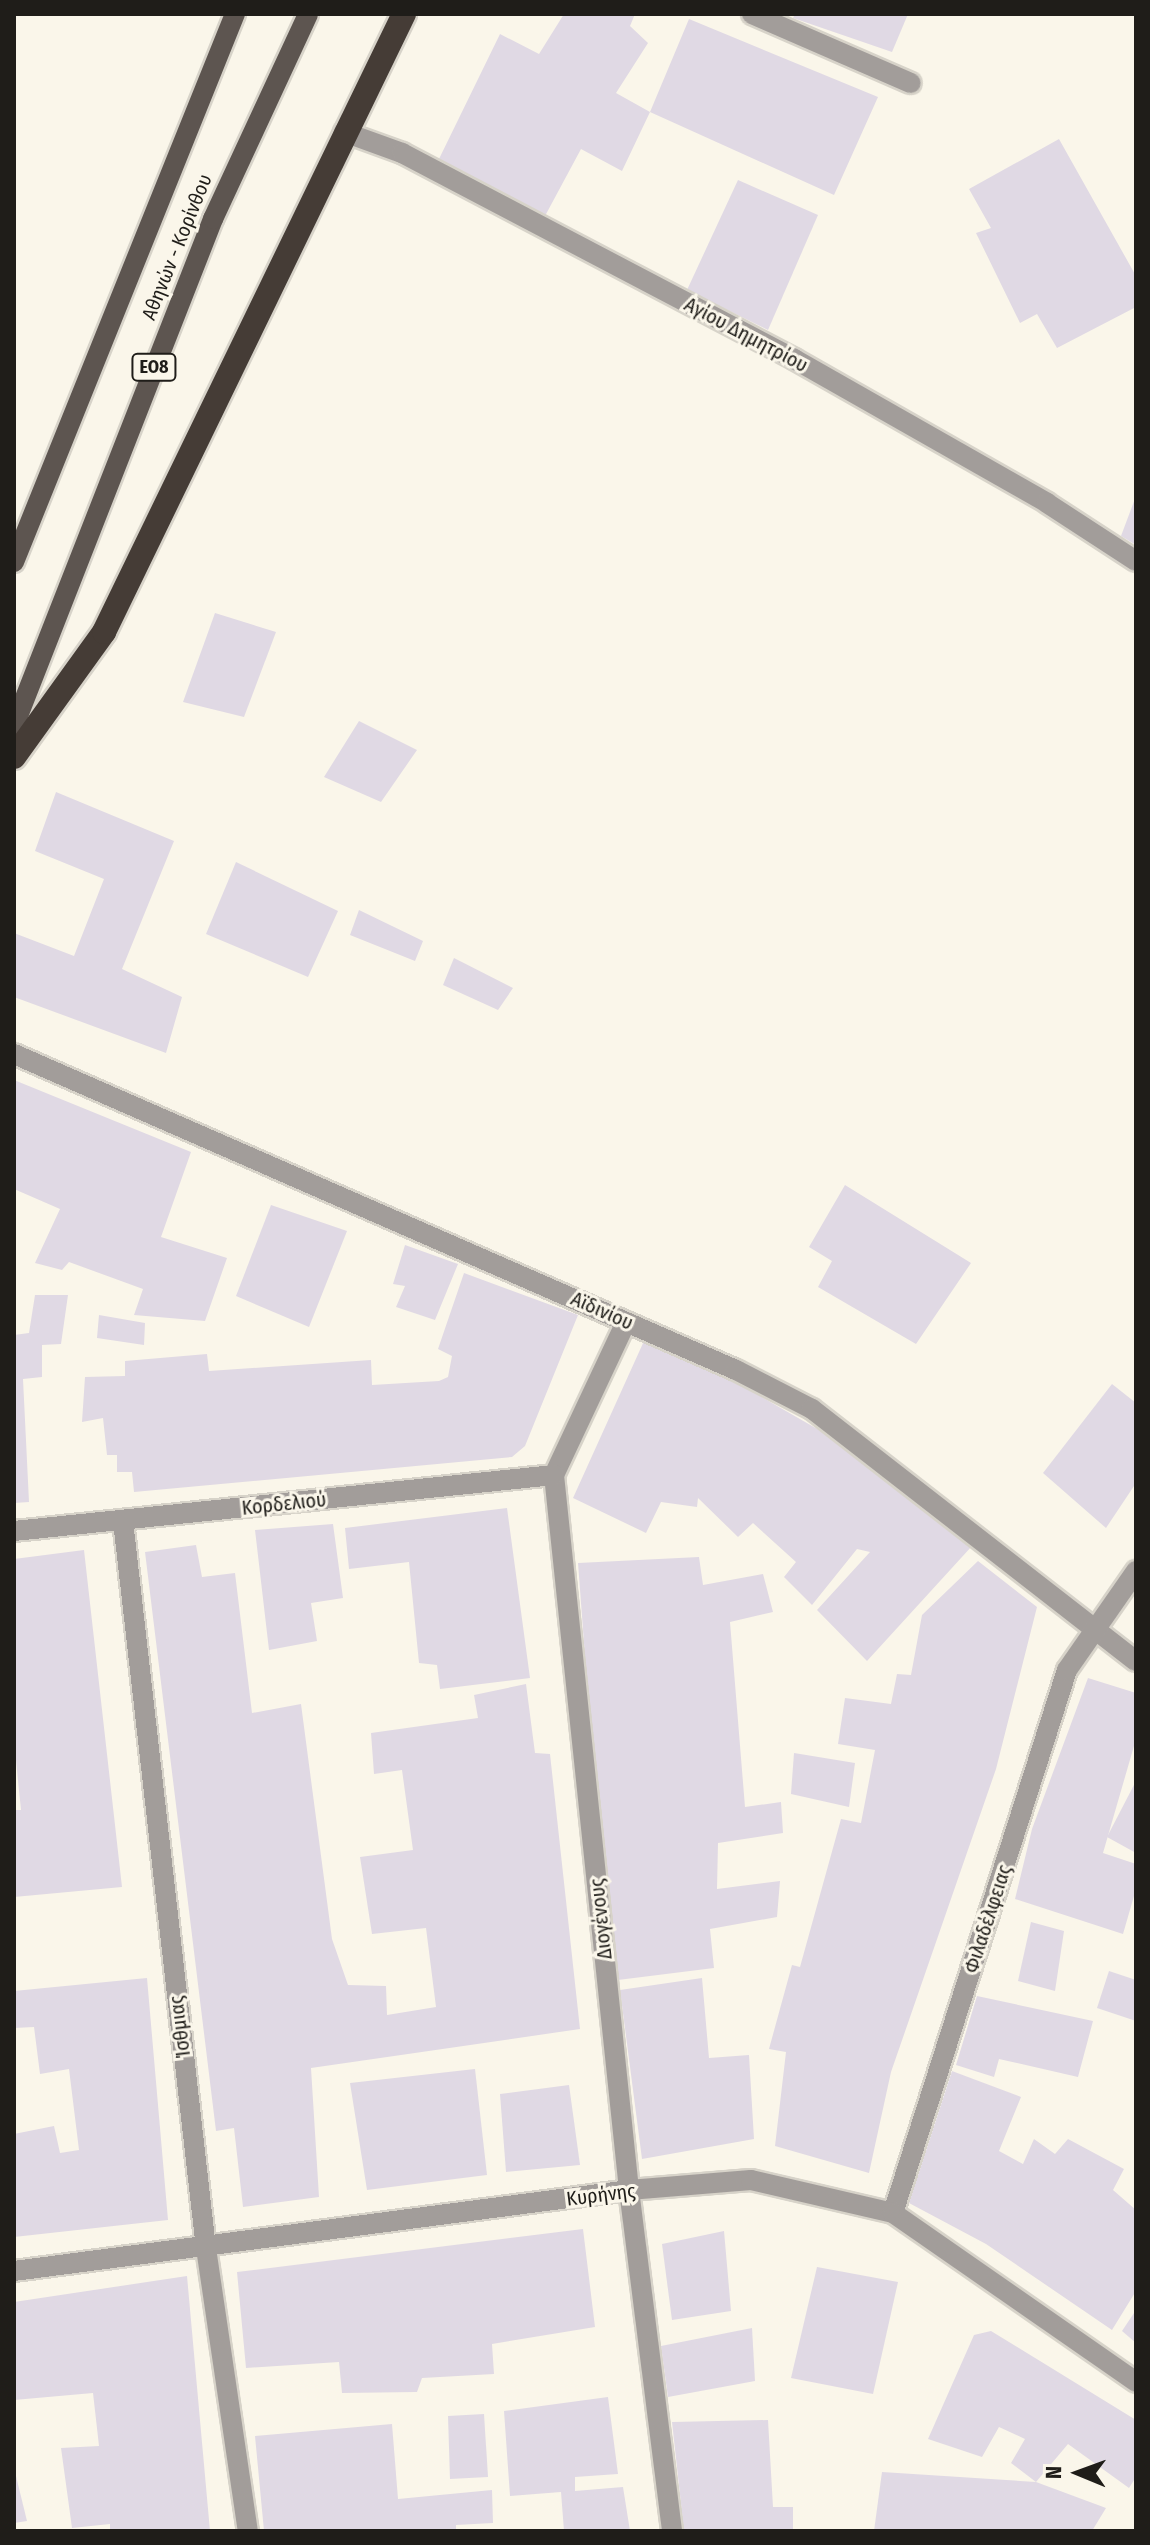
<!DOCTYPE html>
<html>
<head>
<meta charset="utf-8">
<style>
  body { margin:0 }
  #map { position:relative; width:1150px; height:2545px; overflow:hidden; background:#faf6ea; font-family:"Fira Sans Condensed",sans-serif }
  div>[style] { position:absolute }
  .building>* { inset:0; background:#e0d9e4 }
  .roads { filter:drop-shadow(2px 0 #d7d3c9) drop-shadow(-2px 0 #d7d3c9) drop-shadow(0 2px #d7d3c9) drop-shadow(0 -2px #d7d3c9) }
  .minor>* { height:20px; margin:-10px; padding:0 10px; transform-origin:10px; border-radius:10px; background:#a29d9a }
  .major>* { height:20px; margin:-10px; padding:0 10px; transform-origin:10px; border-radius:10px; background:#5d5550 }
  .highway>* { height:24px; margin:-12px; padding:0 12px; transform-origin:12px; border-radius:12px; background:#453c36 }
  span { translate:-50% -50%; white-space:nowrap; text-align:center; line-height:1.15; -webkit-text-stroke:6px #faf6ea; paint-order:stroke }
  .shield-label span { padding:2px 6px; background:#faf6ea; border:2px solid; border-radius:6px; -webkit-text-stroke-width:0 }
  .shield-label { font-size:18px; color:#1f1d19; font-weight:700 }
  .street-label { font-size:20px; color:#1f1d19 }
  .frame { position:absolute; inset:0; border:16px solid #1f1d19; pointer-events:none }
  .north { position:absolute; left:1038px; top:2433px; width:80px; height:80px; -webkit-text-stroke:6px #faf6ea; paint-order:stroke; rotate:271deg; font-size:22px; font-weight:700; line-height:32px; text-align:center; color:#1f1d19 }
  .north::after { content:''; display:block; margin:auto; width:28px; height:36px; background:#1f1d19; clip-path:polygon(50% 0,100% 100%,50% 72%,0 100%) }
</style>
</head>
<body>
<div id="map">
  <div class="building">
    <i style="clip-path:polygon(564px 14px,635px 14px,630px 26px,648px 43px,616px 93px,650px 112px,689px 19px,878px 97px,834px 195px,650px 112px,622px 171px,581px 149px,545px 216px,438px 161px,500px 34px,539px 54px)"></i>
    <i style="clip-path:polygon(795px 14px,908px 14px,892px 52px,793px 18px)"></i>
    <i style="clip-path:polygon(1059px 139px,1136px 276px,1136px 307px,1057px 348px,1037px 314px,1020px 323px,976px 233px,991px 228px,969px 189px)"></i>
    <i style="clip-path:polygon(738px 180px,818px 215px,768px 330px,687px 290px)"></i>
    <i style="clip-path:polygon(1136px 496px,1136px 545px,1121px 536px)"></i>
    <i style="clip-path:polygon(215px 613px,276px 632px,244px 717px,183px 702px)"></i>
    <i style="clip-path:polygon(359px 721px,417px 750px,381px 802px,324px 777px)"></i>
    <i style="clip-path:polygon(56px 792px,174px 841px,122px 969px,182px 997px,166px 1053px,14px 997px,14px 933px,74px 956px,104px 879px,35px 851px)"></i>
    <i style="clip-path:polygon(236px 862px,338px 911px,308px 977px,206px 934px)"></i>
    <i style="clip-path:polygon(359px 910px,423px 941px,415px 961px,350px 935px)"></i>
    <i style="clip-path:polygon(454px 958px,513px 988px,498px 1010px,443px 985px)"></i>
    <i style="clip-path:polygon(14px 1080px,191px 1152px,161px 1237px,227px 1258px,205px 1321px,134px 1315px,143px 1289px,69px 1262px,62px 1270px,35px 1263px,60px 1209px,14px 1189px)"></i>
    <i style="clip-path:polygon(845px 1185px,971px 1263px,916px 1344px,818px 1287px,832px 1261px,809px 1247px)"></i>
    <i style="clip-path:polygon(271px 1205px,347px 1231px,309px 1327px,236px 1296px)"></i>
    <i style="clip-path:polygon(405px 1245px,458px 1264px,435px 1320px,396px 1307px,405px 1286px,393px 1284px)"></i>
    <i style="clip-path:polygon(464px 1273px,578px 1315px,525px 1446px,512px 1457px,134px 1492px,132px 1472px,117px 1472px,117px 1455px,107px 1455px,103px 1418px,82px 1422px,85px 1377px,125px 1376px,125px 1361px,207px 1354px,209px 1371px,371px 1360px,372px 1385px,439px 1381px,448px 1377px,452px 1356px,438px 1349px)"></i>
    <i style="clip-path:polygon(35px 1295px,68px 1295px,61px 1344px,42px 1345px,42px 1377px,23px 1379px,29px 1502px,14px 1503px,14px 1335px,29px 1333px)"></i>
    <i style="clip-path:polygon(99px 1315px,145px 1323px,144px 1345px,97px 1338px)"></i>
    <i style="clip-path:polygon(644px 1341px,720px 1373px,833px 1438px,972px 1546px,867px 1661px,817px 1610px,870px 1552px,857px 1549px,812px 1605px,784px 1577px,796px 1562px,753px 1523px,738px 1537px,698px 1498px,697px 1507px,661px 1502px,646px 1533px,573px 1498px)"></i>
    <i style="clip-path:polygon(1112px 1384px,1136px 1403px,1136px 1483px,1106px 1528px,1043px 1473px)"></i>
    <i style="clip-path:polygon(507px 1508px,530px 1678px,440px 1689px,437px 1665px,419px 1663px,409px 1562px,349px 1569px,345px 1528px)"></i>
    <i style="clip-path:polygon(333px 1524px,343px 1598px,311px 1603px,317px 1641px,269px 1650px,255px 1530px)"></i>
    <i style="clip-path:polygon(196px 1545px,202px 1577px,235px 1573px,252px 1713px,301px 1704px,332px 1939px,348px 1985px,386px 1986px,387px 2015px,436px 2007px,426px 1928px,372px 1934px,360px 1857px,413px 1850px,402px 1770px,374px 1774px,371px 1733px,478px 1718px,474px 1695px,526px 1684px,535px 1753px,550px 1754px,580px 2029px,311px 2068px,319px 2197px,243px 2207px,234px 2128px,216px 2131px,145px 1552px)"></i>
    <i style="clip-path:polygon(84px 1550px,122px 1887px,14px 1897px,14px 1810px,21px 1810px,14px 1741px,14px 1559px)"></i>
    <i style="clip-path:polygon(699px 1557px,703px 1585px,763px 1574px,773px 1612px,730px 1622px,745px 1807px,781px 1802px,783px 1833px,718px 1843px,717px 1889px,780px 1881px,777px 1917px,710px 1929px,714px 1968px,618px 1980px,593px 1763px,578px 1563px)"></i>
    <i style="clip-path:polygon(978px 1561px,1037px 1607px,996px 1769px,891px 2072px,869px 2173px,775px 2146px,786px 2052px,769px 2049px,792px 1965px,800px 1967px,841px 1819px,861px 1823px,875px 1750px,838px 1744px,845px 1698px,891px 1704px,897px 1674px,911px 1675px,922px 1615px)"></i>
    <i style="clip-path:polygon(1088px 1678px,1136px 1693px,1136px 1739px,1103px 1853px,1136px 1864px,1136px 1889px,1123px 1934px,1015px 1899px,1032px 1829px)"></i>
    <i style="clip-path:polygon(794px 1753px,855px 1763px,849px 1807px,791px 1794px)"></i>
    <i style="clip-path:polygon(1136px 1781px,1136px 1853px,1107px 1837px)"></i>
    <i style="clip-path:polygon(1031px 1922px,1064px 1931px,1055px 1991px,1018px 1981px)"></i>
    <i style="clip-path:polygon(1109px 1971px,1136px 1980px,1136px 2021px,1097px 2008px)"></i>
    <i style="clip-path:polygon(147px 1978px,168px 2220px,14px 2237px,14px 2134px,54px 2126px,60px 2153px,79px 2150px,69px 2069px,40px 2074px,34px 2027px,14px 2028px,14px 1991px)"></i>
    <i style="clip-path:polygon(702px 1978px,709px 2058px,749px 2055px,754px 2139px,642px 2159px,620px 1990px)"></i>
    <i style="clip-path:polygon(977px 1996px,1093px 2021px,1078px 2077px,999px 2059px,994px 2077px,956px 2065px)"></i>
    <i style="clip-path:polygon(475px 2069px,487px 2175px,367px 2190px,350px 2083px)"></i>
    <i style="clip-path:polygon(952px 2071px,1021px 2097px,999px 2151px,1023px 2164px,1034px 2139px,1055px 2154px,1068px 2139px,1124px 2169px,1113px 2190px,1136px 2210px,1136px 2291px,1112px 2330px,986px 2244px,909px 2203px)"></i>
    <i style="clip-path:polygon(569px 2085px,580px 2165px,506px 2172px,500px 2094px)"></i>
    <i style="clip-path:polygon(583px 2229px,595px 2327px,492px 2344px,494px 2374px,422px 2378px,417px 2392px,342px 2393px,339px 2362px,246px 2368px,237px 2272px)"></i>
    <i style="clip-path:polygon(724px 2231px,731px 2311px,672px 2320px,662px 2244px)"></i>
    <i style="clip-path:polygon(817px 2267px,898px 2282px,873px 2394px,791px 2378px)"></i>
    <i style="clip-path:polygon(187px 2276px,210px 2531px,110px 2531px,110px 2524px,72px 2528px,61px 2448px,99px 2446px,93px 2393px,14px 2400px,14px 2302px)"></i>
    <i style="clip-path:polygon(1136px 2310px,1136px 2343px,1122px 2331px)"></i>
    <i style="clip-path:polygon(752px 2328px,755px 2381px,668px 2397px,661px 2346px)"></i>
    <i style="clip-path:polygon(991px 2331px,1136px 2420px,1136px 2477px,1129px 2488px,1068px 2444px,1036px 2482px,1011px 2463px,1025px 2439px,999px 2427px,982px 2457px,928px 2439px,974px 2335px)"></i>
    <i style="clip-path:polygon(608px 2397px,618px 2474px,575px 2477px,575px 2491px,623px 2487px,630px 2531px,564px 2531px,561px 2492px,510px 2496px,504px 2411px)"></i>
    <i style="clip-path:polygon(484px 2414px,488px 2477px,450px 2479px,448px 2416px)"></i>
    <i style="clip-path:polygon(768px 2420px,773px 2507px,793px 2507px,793px 2531px,684px 2531px,672px 2422px)"></i>
    <i style="clip-path:polygon(392px 2424px,398px 2499px,492px 2490px,493px 2523px,456px 2525px,456px 2531px,264px 2531px,255px 2436px)"></i>
    <i style="clip-path:polygon(14px 2472px,15px 2472px,27px 2521px,14px 2523px)"></i>
    <i style="clip-path:polygon(882px 2472px,1036px 2482px,1106px 2508px,1092px 2531px,874px 2531px)"></i>
  </div>
  <div class="roads">
    <div class="minor">
      <i style="left:752px;top:14px;width:173px;rotate:23.5deg"></i>
      <i style="left:344px;top:132px;width:62px;rotate:19.9deg"></i>
      <i style="left:402px;top:153px;width:443px;rotate:27.7deg"></i>
      <i style="left:794px;top:359px;width:291px;rotate:29.6deg"></i>
      <i style="left:1047px;top:503px;width:106px;rotate:33.1deg"></i>
      <i style="left:14px;top:1054px;width:788px;rotate:23.64deg"></i>
      <i style="left:736px;top:1370px;width:85px;rotate:27.2deg"></i>
      <i style="left:812px;top:1409px;width:410px;rotate:37.9deg"></i>
      <i style="left:626px;top:1322px;width:169px;rotate:115.2deg"></i>
      <i style="left:554px;top:1475px;width:719px;rotate:84.01deg"></i>
      <i style="left:629px;top:2190px;width:344px;rotate:82.8deg"></i>
      <i style="left:123px;top:1521px;width:732px;rotate:83.49deg"></i>
      <i style="left:206px;top:2248px;width:286px;rotate:81.6deg"></i>
      <i style="left:14px;top:1531px;width:543px;rotate:-5.92deg"></i>
      <i style="left:893px;top:2213px;width:570px;rotate:-72.23deg"></i>
      <i style="left:1067px;top:1670px;width:121px;rotate:-55.1deg"></i>
      <i style="left:14px;top:2271px;width:620px;rotate:-7.5deg"></i>
      <i style="left:629px;top:2190px;width:122px;rotate:-4.7deg"></i>
      <i style="left:751px;top:2180px;width:146px;rotate:13.1deg"></i>
      <i style="left:893px;top:2213px;width:296px;rotate:34.8deg"></i>
    </div>
    <div class="major">
      <i style="left:14px;top:562px;width:591px;rotate:-68.04deg"></i>
      <i style="left:14px;top:726px;width:545px;rotate:-68.57deg"></i>
      <i style="left:213px;top:219px;width:226px;rotate:-65.1deg"></i>
    </div>
    <div class="highway">
      <i style="left:14px;top:757px;width:154px;rotate:-54.2deg"></i>
      <i style="left:104px;top:632px;width:687px;rotate:-64.11deg"></i>
    </div>
  </div>
  <div class="shield-label">
    <span style="left:154px;top:367px">ΕΟ8</span>
  </div>
  <div class="street-label">
    <span style="left:177px;top:247px;rotate:-68deg">Αθηνών - Κορίνθου</span>
    <span style="left:746px;top:335px;rotate:28deg">Αγίου Δημητρίου</span>
    <span style="left:602px;top:1311px;rotate:24deg">Αϊδινίου</span>
    <span style="left:284px;top:1504px;rotate:-6deg">Κορδελιού</span>
    <span style="left:601px;top:1919px;rotate:-96deg">Διογένους</span>
    <span style="left:988px;top:1919px;rotate:-72deg">Φιλαδέλφειας</span>
    <span style="left:180px;top:2027px;rotate:-97deg">Ίσθμιας</span>
    <span style="left:601px;top:2195px;rotate:-7deg">Κυρήνης</span>
  </div>
  <div class="frame"></div>
  <div class="north">N</div>
</div>
</body>
</html>
